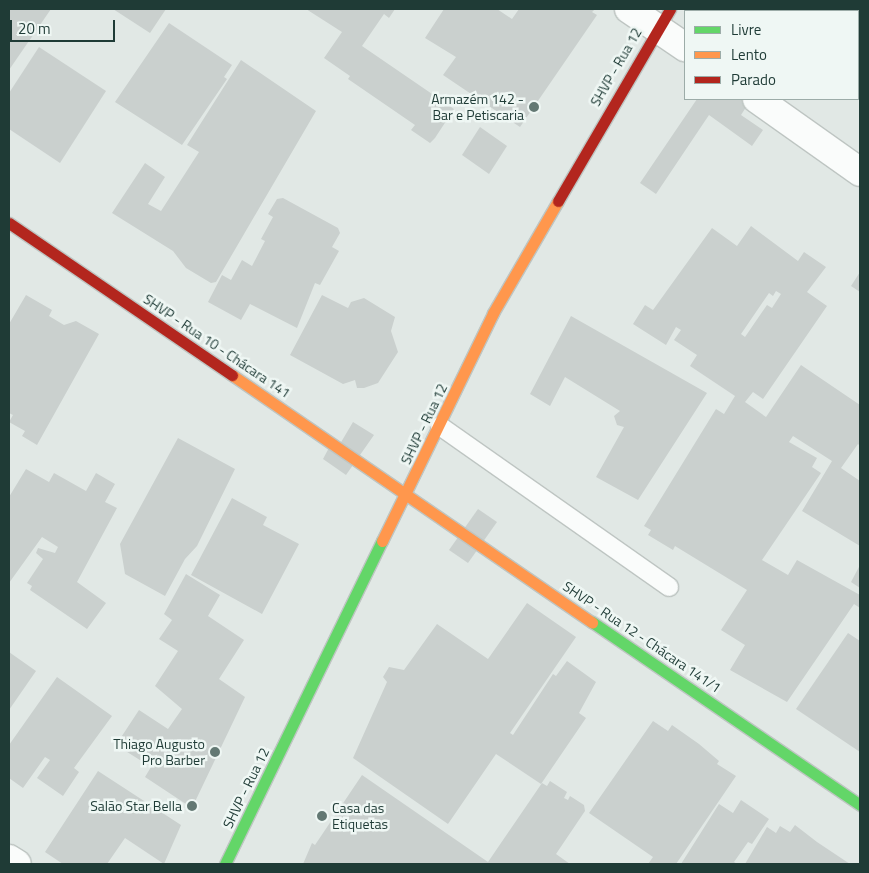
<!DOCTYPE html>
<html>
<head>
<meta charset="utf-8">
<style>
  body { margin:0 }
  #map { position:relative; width:869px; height:873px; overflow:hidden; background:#e1e8e5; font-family:"Titillium Web",sans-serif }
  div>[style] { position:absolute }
  .building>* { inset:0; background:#cad0ce }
  .roads { filter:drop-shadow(1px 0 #bec5c2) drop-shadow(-1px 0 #bec5c2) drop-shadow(0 1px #bec5c2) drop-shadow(0 -1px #bec5c2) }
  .lane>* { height:18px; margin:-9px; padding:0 9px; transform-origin:9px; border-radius:9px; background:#fafcfb }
  .street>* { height:28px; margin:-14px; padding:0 14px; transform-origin:14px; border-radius:14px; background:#fafcfb }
  .fast>* { height:11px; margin:-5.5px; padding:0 5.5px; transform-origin:5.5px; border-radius:5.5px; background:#63d668 }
  .slow>* { height:11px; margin:-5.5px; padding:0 5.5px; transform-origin:5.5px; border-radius:5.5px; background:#ff974d }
  .jam>* { height:11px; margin:-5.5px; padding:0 5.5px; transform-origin:5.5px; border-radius:5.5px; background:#b3261e }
  .dots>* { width:14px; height:14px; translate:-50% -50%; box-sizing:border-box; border:2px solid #eff7f4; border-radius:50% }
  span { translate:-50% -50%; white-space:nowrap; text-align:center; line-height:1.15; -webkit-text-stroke:5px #eff7f4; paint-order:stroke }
  .street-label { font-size:14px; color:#1f3b36 }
  .poi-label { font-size:14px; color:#1f3b36 }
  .right { translate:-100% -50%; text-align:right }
  .left { translate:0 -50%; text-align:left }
  .frame { position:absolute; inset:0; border:10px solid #1f3b36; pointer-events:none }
  .legend { position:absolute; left:684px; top:10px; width:175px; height:90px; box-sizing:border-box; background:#eff7f4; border:1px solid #9caca8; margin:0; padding:6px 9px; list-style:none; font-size:15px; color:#1f3b36 }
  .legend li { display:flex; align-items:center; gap:10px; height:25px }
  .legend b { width:25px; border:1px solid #9caca8 }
  .scale { position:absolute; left:10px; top:20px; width:105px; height:22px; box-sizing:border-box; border:2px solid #1f3b36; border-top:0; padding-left:6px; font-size:15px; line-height:18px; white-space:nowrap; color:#1f3b36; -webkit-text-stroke:4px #eff7f4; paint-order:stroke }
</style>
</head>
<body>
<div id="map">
  <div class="building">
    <i style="clip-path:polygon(9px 9px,51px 9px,9px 70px)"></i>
    <i style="clip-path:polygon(113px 9px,166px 9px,150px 33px)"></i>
    <i style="clip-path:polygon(306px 9px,395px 9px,389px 18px,384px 14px,362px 46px,454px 109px,435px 138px,430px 143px,411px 130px,415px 125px,348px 79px,350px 76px,324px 58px,342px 32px)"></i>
    <i style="clip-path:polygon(444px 9px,497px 9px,512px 19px,519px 9px,595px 9px,592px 12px,597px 15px,520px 127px,443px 75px,456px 57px,425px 38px)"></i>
    <i style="clip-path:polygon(769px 9px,860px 9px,860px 42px,858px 11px,767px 11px)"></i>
    <i style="clip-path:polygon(169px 23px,232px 65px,224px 77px,227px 79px,182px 145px,115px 102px)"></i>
    <i style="clip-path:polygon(39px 47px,106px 91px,60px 163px,9px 129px,9px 93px)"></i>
    <i style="clip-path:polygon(241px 60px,316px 111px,216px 282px,211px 283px,186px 268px,173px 251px,112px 213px,145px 163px,165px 177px,148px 204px,161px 211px,199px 152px,187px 145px)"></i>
    <i style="clip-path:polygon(697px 99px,747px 99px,750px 101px,741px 115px,763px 130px,752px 146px,709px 115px,656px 194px,640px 183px)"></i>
    <i style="clip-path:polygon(480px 127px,507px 146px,489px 174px,462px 155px)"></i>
    <i style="clip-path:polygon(283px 198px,338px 228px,340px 233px,332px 247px,339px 251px,320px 285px,315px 283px,297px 328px,250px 304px,241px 320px,208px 302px,222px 275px,231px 280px,242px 260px,252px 266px,265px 241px,261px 239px,273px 217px,268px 214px,277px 199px)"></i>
    <i style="clip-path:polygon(evenodd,751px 226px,798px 261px,804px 252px,826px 267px,807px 292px,827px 306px,763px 399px,753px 392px,745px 402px,766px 417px,801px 365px,860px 405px,860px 446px,858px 444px,841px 468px,860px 481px,860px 546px,802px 511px,832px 461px,793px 436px,789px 442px,817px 458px,812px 467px,821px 473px,762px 560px,788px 575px,797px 560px,860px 595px,860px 608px,854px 604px,787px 702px,730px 670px,745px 645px,721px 630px,747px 590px,675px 546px,673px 550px,648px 535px,651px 530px,644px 526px,716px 409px,724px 414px,735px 396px,690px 366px,697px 355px,674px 340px,681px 330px,676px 327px,666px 345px,633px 324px,645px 305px,653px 310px,712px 228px,737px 246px,751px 226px,776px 291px,781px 294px,772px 308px,767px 305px,745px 337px,741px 334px,769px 293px,773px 296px,776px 291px)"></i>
    <i style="clip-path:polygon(860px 272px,860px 292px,851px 286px)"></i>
    <i style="clip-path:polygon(26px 295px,52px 310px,49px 316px,64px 325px,76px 321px,99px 334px,37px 445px,22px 436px,25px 431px,9px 422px,13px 415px,9px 413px,9px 324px)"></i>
    <i style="clip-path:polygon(322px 295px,348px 308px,351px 302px,364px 298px,395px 317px,391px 331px,398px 352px,378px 383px,364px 388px,357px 388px,355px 380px,343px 384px,290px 355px)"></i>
    <i style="clip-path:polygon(571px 316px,707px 393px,638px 500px,596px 477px,624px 427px,617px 425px,614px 416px,620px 411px,565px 377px,550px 406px,530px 394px)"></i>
    <i style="clip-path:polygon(353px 422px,374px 435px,346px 475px,323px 459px,331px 444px,337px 449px)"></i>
    <i style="clip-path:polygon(178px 438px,235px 469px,197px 546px,185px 559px,165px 596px,125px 574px,120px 544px)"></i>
    <i style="clip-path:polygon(26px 469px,49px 482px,54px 473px,86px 491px,96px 473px,115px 484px,105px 502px,117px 508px,77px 582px,106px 603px,87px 629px,30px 590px,32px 586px,27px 583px,43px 559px,36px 553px,38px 548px,55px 553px,58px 547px,42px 537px,9px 583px,9px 497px)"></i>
    <i style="clip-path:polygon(232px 498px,267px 517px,263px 525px,299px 544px,262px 614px,191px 575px)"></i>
    <i style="clip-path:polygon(478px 509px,497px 522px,468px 563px,449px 550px)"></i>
    <i style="clip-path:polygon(860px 565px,860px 588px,851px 582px)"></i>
    <i style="clip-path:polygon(186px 574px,220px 595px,208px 616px,244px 640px,219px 679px,245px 697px,192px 808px,145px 777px,151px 767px,116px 745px,139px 710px,168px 729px,182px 709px,155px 686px,178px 651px,159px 639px,172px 620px,164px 614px)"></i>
    <i style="clip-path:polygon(527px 603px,576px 637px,510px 733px,513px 735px,553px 674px,556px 676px,567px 661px,596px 682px,579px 713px,586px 718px,541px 784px,496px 754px,448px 824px,353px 758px,387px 682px,383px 677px,389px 667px,404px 670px,437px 624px,488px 659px)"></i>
    <i style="clip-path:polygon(848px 633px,860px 641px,860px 752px,796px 709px)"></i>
    <i style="clip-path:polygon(9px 652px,36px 671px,9px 710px)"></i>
    <i style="clip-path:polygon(57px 677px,112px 716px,74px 768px,79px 772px,63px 796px,37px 778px,50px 760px,45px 757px,23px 788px,9px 778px,9px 745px)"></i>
    <i style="clip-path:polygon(653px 721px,668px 731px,672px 725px,699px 744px,719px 761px,717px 764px,736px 776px,676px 864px,648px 864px,653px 857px,589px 813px)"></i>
    <i style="clip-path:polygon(98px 771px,181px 825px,164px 864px,125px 838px,107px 864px,63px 864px,45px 852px)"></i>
    <i style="clip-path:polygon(362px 775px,488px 862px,542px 783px,547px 786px,550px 781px,567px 792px,564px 798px,568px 800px,570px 796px,584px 805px,585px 811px,556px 854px,570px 864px,303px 864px,312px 843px,315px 845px)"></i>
    <i style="clip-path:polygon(741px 800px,769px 819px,752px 844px,748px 842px,734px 862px,737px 864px,681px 864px,719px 804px,733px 813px)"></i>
    <i style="clip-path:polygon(795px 825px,817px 842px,850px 864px,745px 864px,767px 827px,776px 833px,780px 826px,790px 832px)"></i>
  </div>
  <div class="roads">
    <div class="lane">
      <i style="left:440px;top:426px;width:280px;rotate:35.1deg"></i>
    </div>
    <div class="street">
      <i style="left:629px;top:9px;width:68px;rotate:34.2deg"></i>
      <i style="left:757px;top:99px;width:126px;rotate:35.3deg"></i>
      <i style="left:9px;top:859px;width:9px;rotate:32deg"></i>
    </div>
    <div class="fast">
      <i style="left:592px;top:622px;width:325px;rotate:34.3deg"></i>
      <i style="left:225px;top:864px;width:359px;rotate:-64.1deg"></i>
    </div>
    <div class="slow">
      <i style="left:232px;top:375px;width:437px;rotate:34.5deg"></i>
      <i style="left:382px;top:541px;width:254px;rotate:-64deg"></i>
      <i style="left:493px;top:313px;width:129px;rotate:-59.9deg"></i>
    </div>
    <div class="jam">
      <i style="left:558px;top:201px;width:222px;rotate:-59.7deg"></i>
      <i style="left:9px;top:223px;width:270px;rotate:34.3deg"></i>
    </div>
  </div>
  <div class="dots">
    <i style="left:534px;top:107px;background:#637873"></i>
    <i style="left:215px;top:752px;background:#637873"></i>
    <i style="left:192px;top:806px;background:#637873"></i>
    <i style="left:322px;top:816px;background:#637873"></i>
  </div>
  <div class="street-label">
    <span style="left:616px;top:67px;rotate:-60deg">SHVP - Rua 12</span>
    <span style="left:217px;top:346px;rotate:34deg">SHVP - Rua 10 - Chácara 141</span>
    <span style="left:424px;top:424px;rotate:-64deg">SHVP - Rua 12</span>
    <span style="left:642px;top:637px;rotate:34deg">SHVP - Rua 12 - Chácara 141/1</span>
    <span style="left:246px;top:788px;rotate:-64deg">SHVP - Rua 12</span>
  </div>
  <div class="poi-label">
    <span class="right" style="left:524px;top:107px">Armazém 142 -<br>Bar e Petiscaria</span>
    <span class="right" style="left:205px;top:752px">Thiago Augusto<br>Pro Barber</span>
    <span class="right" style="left:182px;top:806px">Salão Star Bella</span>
    <span class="left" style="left:332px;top:816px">Casa das<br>Etiquetas</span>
  </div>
  <div class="frame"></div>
  <ul class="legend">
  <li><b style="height:6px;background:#63d668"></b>Livre</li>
  <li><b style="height:6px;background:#ff974d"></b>Lento</li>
  <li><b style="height:6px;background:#b3261e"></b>Parado</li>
  </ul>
  <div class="scale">20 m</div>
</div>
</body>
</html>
